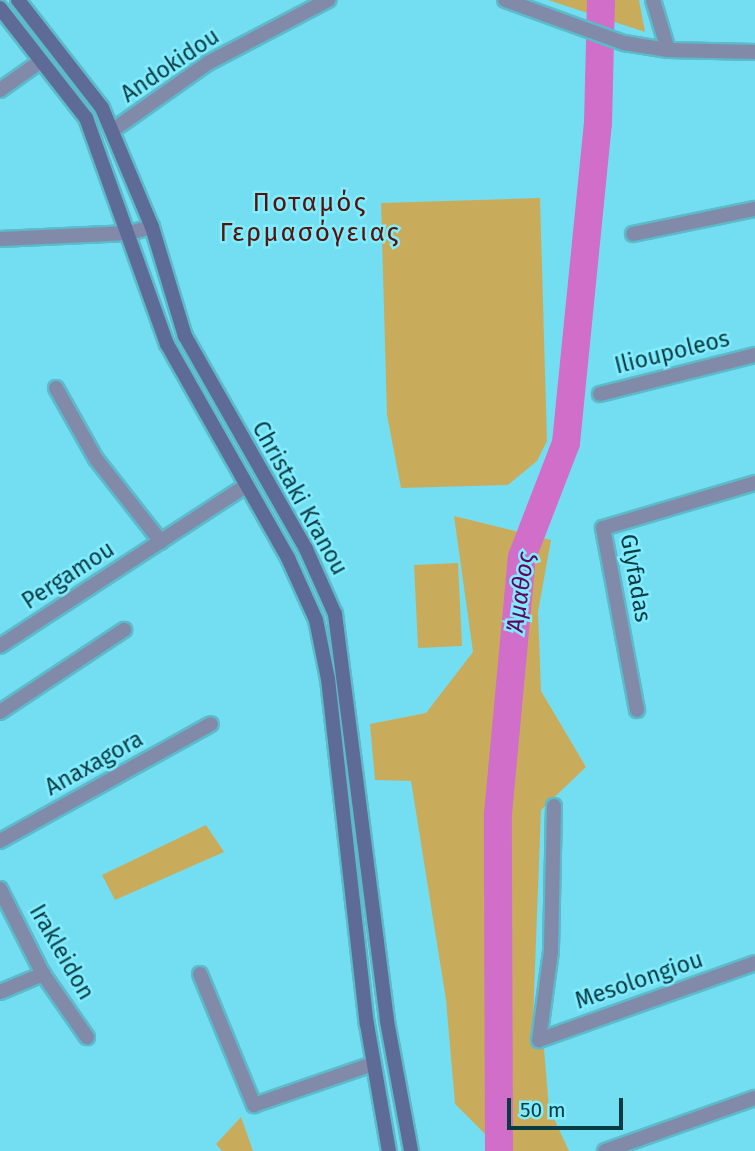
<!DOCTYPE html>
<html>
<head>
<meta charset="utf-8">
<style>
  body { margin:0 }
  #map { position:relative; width:755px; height:1151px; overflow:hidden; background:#73def1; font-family:"Fira Sans",sans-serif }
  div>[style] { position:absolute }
  .green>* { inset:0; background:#c9ac5b }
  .river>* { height:28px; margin:-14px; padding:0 14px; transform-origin:14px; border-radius:14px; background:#d06ec9 }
  .roads { filter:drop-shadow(2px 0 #5cbaca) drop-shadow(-2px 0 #5cbaca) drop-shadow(0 2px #5cbaca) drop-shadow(0 -2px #5cbaca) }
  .minor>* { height:14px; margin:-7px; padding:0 7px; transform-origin:7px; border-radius:7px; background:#818ba9 }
  .tertiary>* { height:14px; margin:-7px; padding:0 7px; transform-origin:7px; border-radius:7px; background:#818ba9 }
  .secondary>* { height:14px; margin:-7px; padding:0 7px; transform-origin:7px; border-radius:7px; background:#5d6b96 }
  span { translate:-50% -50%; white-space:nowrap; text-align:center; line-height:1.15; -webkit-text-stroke:5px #81ecfe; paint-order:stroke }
  .street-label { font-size:23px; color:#093b42 }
  .water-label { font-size:24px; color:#640360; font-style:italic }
  .quarter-label { font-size:26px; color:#56120b; letter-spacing:2px }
  .scale { position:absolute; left:507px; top:1098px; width:116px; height:32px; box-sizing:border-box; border:4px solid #093b42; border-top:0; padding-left:9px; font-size:21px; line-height:24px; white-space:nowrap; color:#093b42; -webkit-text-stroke:5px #81ecfe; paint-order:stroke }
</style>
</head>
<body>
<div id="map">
  <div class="green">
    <i style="clip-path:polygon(548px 0,639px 0,645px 32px)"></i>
    <i style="clip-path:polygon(540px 198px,547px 441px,537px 461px,508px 485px,401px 488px,387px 415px,381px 203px)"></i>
    <i style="clip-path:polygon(454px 516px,551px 540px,538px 612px,541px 691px,586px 767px,541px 810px,532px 1046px,544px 1049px,549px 1108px,569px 1151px,502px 1151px,455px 1104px,446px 1000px,411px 781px,375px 780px,370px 724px,426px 713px,473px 652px)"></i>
    <i style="clip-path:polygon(458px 563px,462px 646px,418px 648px,414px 565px)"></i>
    <i style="clip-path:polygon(206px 825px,224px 852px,115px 900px,102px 875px)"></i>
    <i style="clip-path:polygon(241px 1117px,253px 1151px,222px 1151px,216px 1144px)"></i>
  </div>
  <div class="river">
    <i style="left:499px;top:1151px;width:337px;rotate:-90.2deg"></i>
    <i style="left:498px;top:814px;width:258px;rotate:-84.7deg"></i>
    <i style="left:522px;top:557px;width:122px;rotate:-68.9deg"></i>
    <i style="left:566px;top:443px;width:322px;rotate:-84.3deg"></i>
    <i style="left:598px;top:123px;width:123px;rotate:-88.6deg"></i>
  </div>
  <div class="roads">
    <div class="minor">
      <i style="left:653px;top:0;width:52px;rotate:73.3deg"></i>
      <i style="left:0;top:90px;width:50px;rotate:-35.3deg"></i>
      <i style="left:129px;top:233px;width:24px;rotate:-15deg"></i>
      <i style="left:633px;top:234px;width:125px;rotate:-11.6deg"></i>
      <i style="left:56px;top:388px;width:81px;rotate:60.6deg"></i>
      <i style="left:96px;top:459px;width:105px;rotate:51.9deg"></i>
      <i style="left:600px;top:394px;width:160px;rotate:-14.1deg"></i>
      <i style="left:0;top:646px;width:291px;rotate:-33.1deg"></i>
      <i style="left:637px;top:710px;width:185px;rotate:-100.6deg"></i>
      <i style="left:603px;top:528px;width:159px;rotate:-16.5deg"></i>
      <i style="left:0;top:712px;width:149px;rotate:-33.5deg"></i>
      <i style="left:554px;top:806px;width:145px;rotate:91.2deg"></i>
      <i style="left:551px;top:951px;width:90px;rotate:97.7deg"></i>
      <i style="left:539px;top:1040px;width:229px;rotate:-19.6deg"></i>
      <i style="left:0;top:841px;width:241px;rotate:-29deg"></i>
      <i style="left:0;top:889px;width:95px;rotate:63.2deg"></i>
      <i style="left:43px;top:974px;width:77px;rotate:55.1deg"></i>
      <i style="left:200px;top:974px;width:142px;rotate:67.6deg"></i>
      <i style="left:254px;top:1105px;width:126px;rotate:-19deg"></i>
      <i style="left:0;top:992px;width:47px;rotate:-22.7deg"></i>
      <i style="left:605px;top:1151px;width:159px;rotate:-19.5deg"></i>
    </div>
    <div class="tertiary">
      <i style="left:505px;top:0;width:127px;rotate:19.9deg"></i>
      <i style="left:624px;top:43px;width:45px;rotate:9deg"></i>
      <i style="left:668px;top:50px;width:87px;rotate:1.3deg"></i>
      <i style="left:113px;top:130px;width:116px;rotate:-35.2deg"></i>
      <i style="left:208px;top:63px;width:136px;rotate:-27.7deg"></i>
      <i style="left:0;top:239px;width:129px;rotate:-2.7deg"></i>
    </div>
    <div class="secondary">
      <i style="left:18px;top:0;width:137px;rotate:52.1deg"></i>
      <i style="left:102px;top:108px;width:129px;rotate:67.2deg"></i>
      <i style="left:152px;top:227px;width:114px;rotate:73.2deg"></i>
      <i style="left:185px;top:336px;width:245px;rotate:60.4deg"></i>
      <i style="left:306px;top:549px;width:71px;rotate:66deg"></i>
      <i style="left:335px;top:614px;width:410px;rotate:82.7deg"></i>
      <i style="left:387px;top:1021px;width:132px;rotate:79.5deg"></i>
      <i style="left:0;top:8px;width:140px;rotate:52deg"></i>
      <i style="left:86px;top:118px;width:240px;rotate:70.3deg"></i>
      <i style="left:167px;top:344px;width:246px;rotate:60.5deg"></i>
      <i style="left:288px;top:558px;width:68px;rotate:65.7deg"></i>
      <i style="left:316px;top:620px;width:60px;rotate:78.5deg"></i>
      <i style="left:328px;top:679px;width:347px;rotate:83.6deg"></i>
      <i style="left:367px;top:1024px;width:129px;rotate:80.2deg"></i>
    </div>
  </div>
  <div class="street-label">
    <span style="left:170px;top:65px;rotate:-34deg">Andokidou</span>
    <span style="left:672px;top:352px;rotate:-14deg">Ilioupoleos</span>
    <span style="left:300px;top:498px;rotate:61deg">Christaki Kranou</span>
    <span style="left:68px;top:575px;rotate:-33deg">Pergamou</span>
    <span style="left:636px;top:578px;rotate:80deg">Glyfadas</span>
    <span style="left:94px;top:763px;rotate:-29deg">Anaxagora</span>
    <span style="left:62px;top:952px;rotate:60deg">Irakleidon</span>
    <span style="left:639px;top:980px;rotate:-19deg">Mesolongiou</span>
  </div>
  <div class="water-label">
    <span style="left:521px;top:592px;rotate:-82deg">Άμαθος</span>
  </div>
  <div class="quarter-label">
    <span style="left:310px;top:218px">Ποταμός<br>Γερμασόγειας</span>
  </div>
  <div class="scale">50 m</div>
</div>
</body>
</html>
